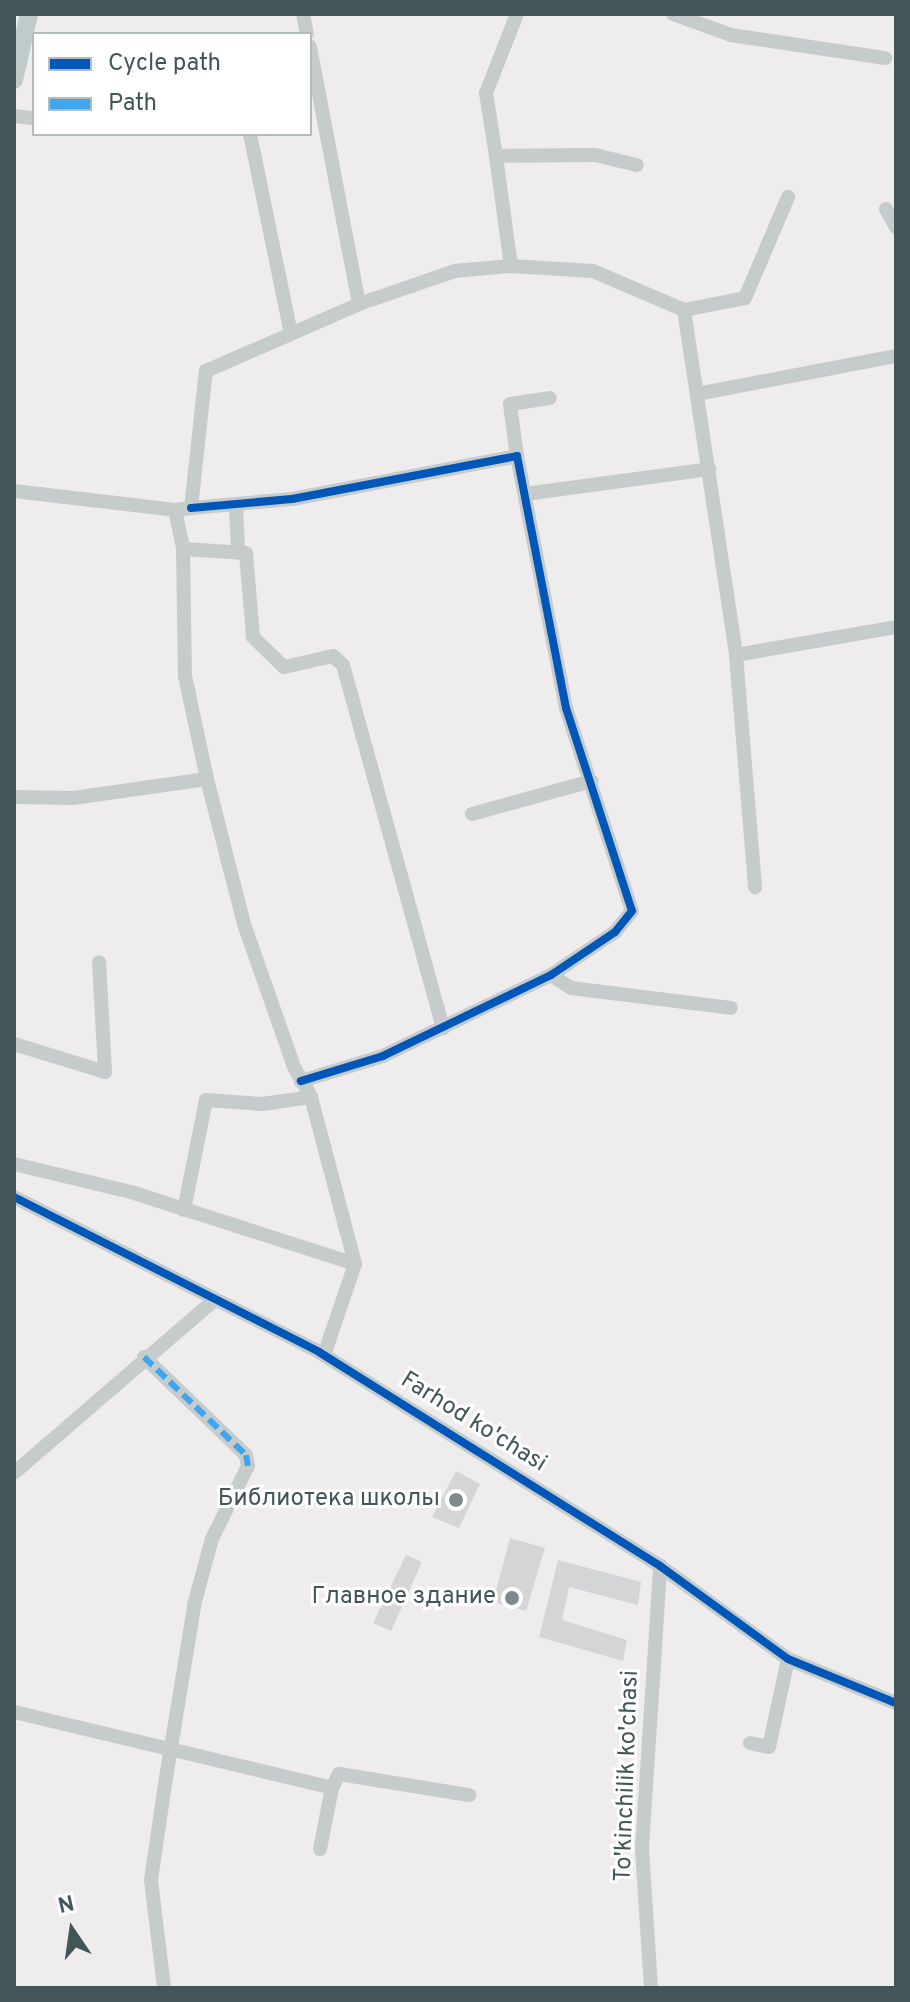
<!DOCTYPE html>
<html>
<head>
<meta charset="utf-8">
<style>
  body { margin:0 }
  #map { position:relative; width:910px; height:2002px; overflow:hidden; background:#eeeced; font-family:Overpass,sans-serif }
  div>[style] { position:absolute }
  .building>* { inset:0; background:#d4d5d7 }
  .minor>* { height:14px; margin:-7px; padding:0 7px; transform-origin:7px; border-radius:7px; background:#c6cbcc }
  .major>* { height:18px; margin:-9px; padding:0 9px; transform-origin:9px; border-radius:9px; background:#c2c9ca }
  .quiet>* { height:6px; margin-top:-3px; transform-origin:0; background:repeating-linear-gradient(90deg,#3fa5ed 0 12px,transparent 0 18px) }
  .cycleway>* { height:8px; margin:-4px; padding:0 4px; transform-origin:4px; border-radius:4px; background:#0057b8 }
  .dots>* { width:22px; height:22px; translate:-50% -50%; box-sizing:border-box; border:4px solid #fff; border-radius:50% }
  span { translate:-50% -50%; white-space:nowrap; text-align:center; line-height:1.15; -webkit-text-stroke:6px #fff; paint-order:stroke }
  .street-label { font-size:24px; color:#42565a }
  .poi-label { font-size:24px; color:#42565a }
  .right { translate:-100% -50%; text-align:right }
  .frame { position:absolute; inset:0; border:16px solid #42565a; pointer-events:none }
  .legend { position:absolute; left:32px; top:32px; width:280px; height:104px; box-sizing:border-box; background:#fff; border:2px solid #b3bbbd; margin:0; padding:10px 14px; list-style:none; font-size:24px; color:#42565a }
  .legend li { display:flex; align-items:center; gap:16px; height:40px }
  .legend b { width:40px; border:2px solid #b3bbbd }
  .north { position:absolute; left:32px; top:1890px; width:80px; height:80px; -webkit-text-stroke:6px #fff; paint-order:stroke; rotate:347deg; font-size:22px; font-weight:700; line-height:32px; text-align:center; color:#42565a }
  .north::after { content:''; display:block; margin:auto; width:28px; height:36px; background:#42565a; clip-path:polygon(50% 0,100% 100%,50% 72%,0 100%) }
</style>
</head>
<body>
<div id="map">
  <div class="building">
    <i style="clip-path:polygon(456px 1471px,480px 1484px,459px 1528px,432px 1517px)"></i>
    <i style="clip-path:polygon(510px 1538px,545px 1548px,526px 1611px,493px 1602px)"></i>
    <i style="clip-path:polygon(406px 1555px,422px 1562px,391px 1631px,373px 1623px)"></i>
    <i style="clip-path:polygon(558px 1560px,641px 1582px,638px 1605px,569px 1587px,562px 1620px,627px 1640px,623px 1661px,539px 1637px)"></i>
  </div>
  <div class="minor">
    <i style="left:303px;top:14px;width:20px;rotate:79deg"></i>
    <i style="left:673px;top:14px;width:62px;rotate:19.9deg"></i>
    <i style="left:731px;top:35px;width:156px;rotate:8.5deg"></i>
    <i style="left:14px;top:116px;width:20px;rotate:6deg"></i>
    <i style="left:250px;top:134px;width:204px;rotate:78.4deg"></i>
    <i style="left:496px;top:156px;width:64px;rotate:-99deg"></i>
    <i style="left:486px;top:93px;width:85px;rotate:-68.6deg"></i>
    <i style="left:886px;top:209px;width:21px;rotate:61deg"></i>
    <i style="left:511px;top:266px;width:111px;rotate:-97.8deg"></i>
    <i style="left:496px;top:156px;width:99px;rotate:-0.6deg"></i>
    <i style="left:595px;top:155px;width:43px;rotate:13.4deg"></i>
    <i style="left:359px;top:304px;width:102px;rotate:-19deg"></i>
    <i style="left:455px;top:271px;width:56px;rotate:-5.1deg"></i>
    <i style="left:511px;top:266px;width:82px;rotate:3.5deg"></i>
    <i style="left:593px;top:271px;width:99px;rotate:23.2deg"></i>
    <i style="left:684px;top:310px;width:349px;rotate:81.4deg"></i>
    <i style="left:736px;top:655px;width:233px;rotate:85.3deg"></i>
    <i style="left:684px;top:310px;width:62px;rotate:-11.1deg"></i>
    <i style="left:745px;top:298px;width:110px;rotate:-66.9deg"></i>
    <i style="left:697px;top:394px;width:203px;rotate:-10.8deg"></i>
    <i style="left:517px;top:456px;width:52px;rotate:-97.7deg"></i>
    <i style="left:510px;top:404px;width:40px;rotate:-8.5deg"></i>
    <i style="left:14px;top:491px;width:162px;rotate:6.7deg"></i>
    <i style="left:175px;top:510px;width:40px;rotate:78deg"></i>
    <i style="left:183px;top:549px;width:127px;rotate:89.1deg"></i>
    <i style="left:185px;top:676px;width:105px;rotate:77.9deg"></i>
    <i style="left:525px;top:494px;width:186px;rotate:-7.7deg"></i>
    <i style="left:236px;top:507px;width:43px;rotate:87.3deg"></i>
    <i style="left:191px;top:508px;width:101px;rotate:-5.1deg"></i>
    <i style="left:292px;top:499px;width:229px;rotate:-10.8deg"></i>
    <i style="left:517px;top:456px;width:257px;rotate:79deg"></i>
    <i style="left:566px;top:708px;width:213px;rotate:72deg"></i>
    <i style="left:632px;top:911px;width:27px;rotate:129deg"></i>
    <i style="left:615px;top:932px;width:77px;rotate:146.1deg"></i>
    <i style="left:551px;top:975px;width:187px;rotate:154.3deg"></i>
    <i style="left:383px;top:1056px;width:86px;rotate:163deg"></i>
    <i style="left:175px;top:510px;width:16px;rotate:-7deg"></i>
    <i style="left:191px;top:508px;width:138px;rotate:-83.8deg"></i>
    <i style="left:206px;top:371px;width:167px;rotate:-23.6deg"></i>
    <i style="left:359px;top:304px;width:262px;rotate:-100.8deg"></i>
    <i style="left:183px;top:549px;width:63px;rotate:3.6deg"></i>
    <i style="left:246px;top:553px;width:84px;rotate:85.2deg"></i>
    <i style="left:253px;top:637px;width:43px;rotate:44.1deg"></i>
    <i style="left:284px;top:667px;width:50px;rotate:-12.7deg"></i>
    <i style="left:333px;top:656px;width:13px;rotate:42deg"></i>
    <i style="left:343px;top:665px;width:377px;rotate:74.6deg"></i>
    <i style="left:736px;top:655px;width:162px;rotate:-9.9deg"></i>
    <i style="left:14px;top:797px;width:59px;rotate:1deg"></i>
    <i style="left:73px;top:798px;width:135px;rotate:-8.1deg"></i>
    <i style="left:207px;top:779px;width:150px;rotate:75.7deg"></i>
    <i style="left:244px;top:924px;width:151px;rotate:70.7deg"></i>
    <i style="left:294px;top:1067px;width:34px;rotate:60deg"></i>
    <i style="left:311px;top:1097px;width:173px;rotate:75.2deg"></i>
    <i style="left:355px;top:1264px;width:96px;rotate:108.8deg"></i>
    <i style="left:472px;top:814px;width:124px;rotate:-15.4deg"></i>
    <i style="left:551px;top:975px;width:24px;rotate:33deg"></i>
    <i style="left:571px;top:988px;width:161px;rotate:7.1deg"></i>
    <i style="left:14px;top:1044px;width:95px;rotate:17.1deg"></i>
    <i style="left:105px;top:1072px;width:110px;rotate:-93.1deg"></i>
    <i style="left:14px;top:1164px;width:120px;rotate:13.5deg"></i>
    <i style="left:131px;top:1192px;width:235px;rotate:17.8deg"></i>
    <i style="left:14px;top:1197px;width:342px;rotate:26.9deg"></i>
    <i style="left:319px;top:1352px;width:403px;rotate:32.1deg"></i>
    <i style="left:660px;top:1566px;width:158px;rotate:36deg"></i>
    <i style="left:788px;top:1659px;width:117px;rotate:22.2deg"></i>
    <i style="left:184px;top:1210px;width:112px;rotate:-78.7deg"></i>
    <i style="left:206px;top:1100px;width:56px;rotate:4.1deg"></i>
    <i style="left:262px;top:1104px;width:49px;rotate:-8.1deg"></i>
    <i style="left:144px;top:1357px;width:141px;rotate:43.9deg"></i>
    <i style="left:246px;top:1455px;width:11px;rotate:80deg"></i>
    <i style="left:248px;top:1466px;width:81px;rotate:116.3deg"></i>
    <i style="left:212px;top:1539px;width:64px;rotate:105.3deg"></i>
    <i style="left:195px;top:1601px;width:185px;rotate:99.3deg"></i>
    <i style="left:165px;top:1784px;width:97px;rotate:98.3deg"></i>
    <i style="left:151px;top:1880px;width:109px;rotate:83.1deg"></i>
    <i style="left:14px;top:1473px;width:263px;rotate:-40.8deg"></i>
    <i style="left:14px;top:1712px;width:327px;rotate:13.4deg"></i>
    <i style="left:332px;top:1788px;width:16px;rotate:-63deg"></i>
    <i style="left:339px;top:1774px;width:132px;rotate:9.2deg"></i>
    <i style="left:750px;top:1743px;width:19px;rotate:12deg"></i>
    <i style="left:769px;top:1747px;width:90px;rotate:-77.8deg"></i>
    <i style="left:320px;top:1849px;width:62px;rotate:-78.9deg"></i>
    <i style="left:651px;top:1988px;width:140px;rotate:-93.7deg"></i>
    <i style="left:642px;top:1848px;width:283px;rotate:-86.3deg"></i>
  </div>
  <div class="major">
    <i style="left:14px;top:80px;width:68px;rotate:-77.2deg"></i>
  </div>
  <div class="quiet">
    <i style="left:144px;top:1357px;width:141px;rotate:43.9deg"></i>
    <i style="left:246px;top:1455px;width:11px;rotate:80deg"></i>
  </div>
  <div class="cycleway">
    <i style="left:191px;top:508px;width:101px;rotate:-5.1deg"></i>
    <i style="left:292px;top:499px;width:229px;rotate:-10.8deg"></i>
    <i style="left:517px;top:456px;width:257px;rotate:79deg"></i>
    <i style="left:566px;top:708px;width:213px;rotate:72deg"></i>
    <i style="left:632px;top:911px;width:27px;rotate:129deg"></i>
    <i style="left:615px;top:932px;width:77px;rotate:146.1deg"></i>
    <i style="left:551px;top:975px;width:187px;rotate:154.3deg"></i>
    <i style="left:383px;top:1056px;width:86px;rotate:163deg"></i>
    <i style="left:14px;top:1197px;width:342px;rotate:26.9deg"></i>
    <i style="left:319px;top:1352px;width:403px;rotate:32.1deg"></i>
    <i style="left:660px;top:1566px;width:158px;rotate:36deg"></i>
    <i style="left:788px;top:1659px;width:117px;rotate:22.2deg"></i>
  </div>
  <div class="dots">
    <i style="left:456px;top:1500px;background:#7e8a8d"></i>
    <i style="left:512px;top:1598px;background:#7e8a8d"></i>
  </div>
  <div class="street-label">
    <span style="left:473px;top:1423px;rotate:32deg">Farhod ko'chasi</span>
    <span style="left:628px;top:1776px;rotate:-88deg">To'kinchilik ko'chasi</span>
  </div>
  <div class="poi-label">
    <span class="right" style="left:440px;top:1500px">Библиотека школы</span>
    <span class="right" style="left:496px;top:1598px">Главное здание</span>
  </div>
  <div class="frame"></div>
  <ul class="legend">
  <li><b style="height:10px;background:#0057b8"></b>Cycle path</li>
  <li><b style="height:10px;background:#3fa5ed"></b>Path</li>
  </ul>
  <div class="north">N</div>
</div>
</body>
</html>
